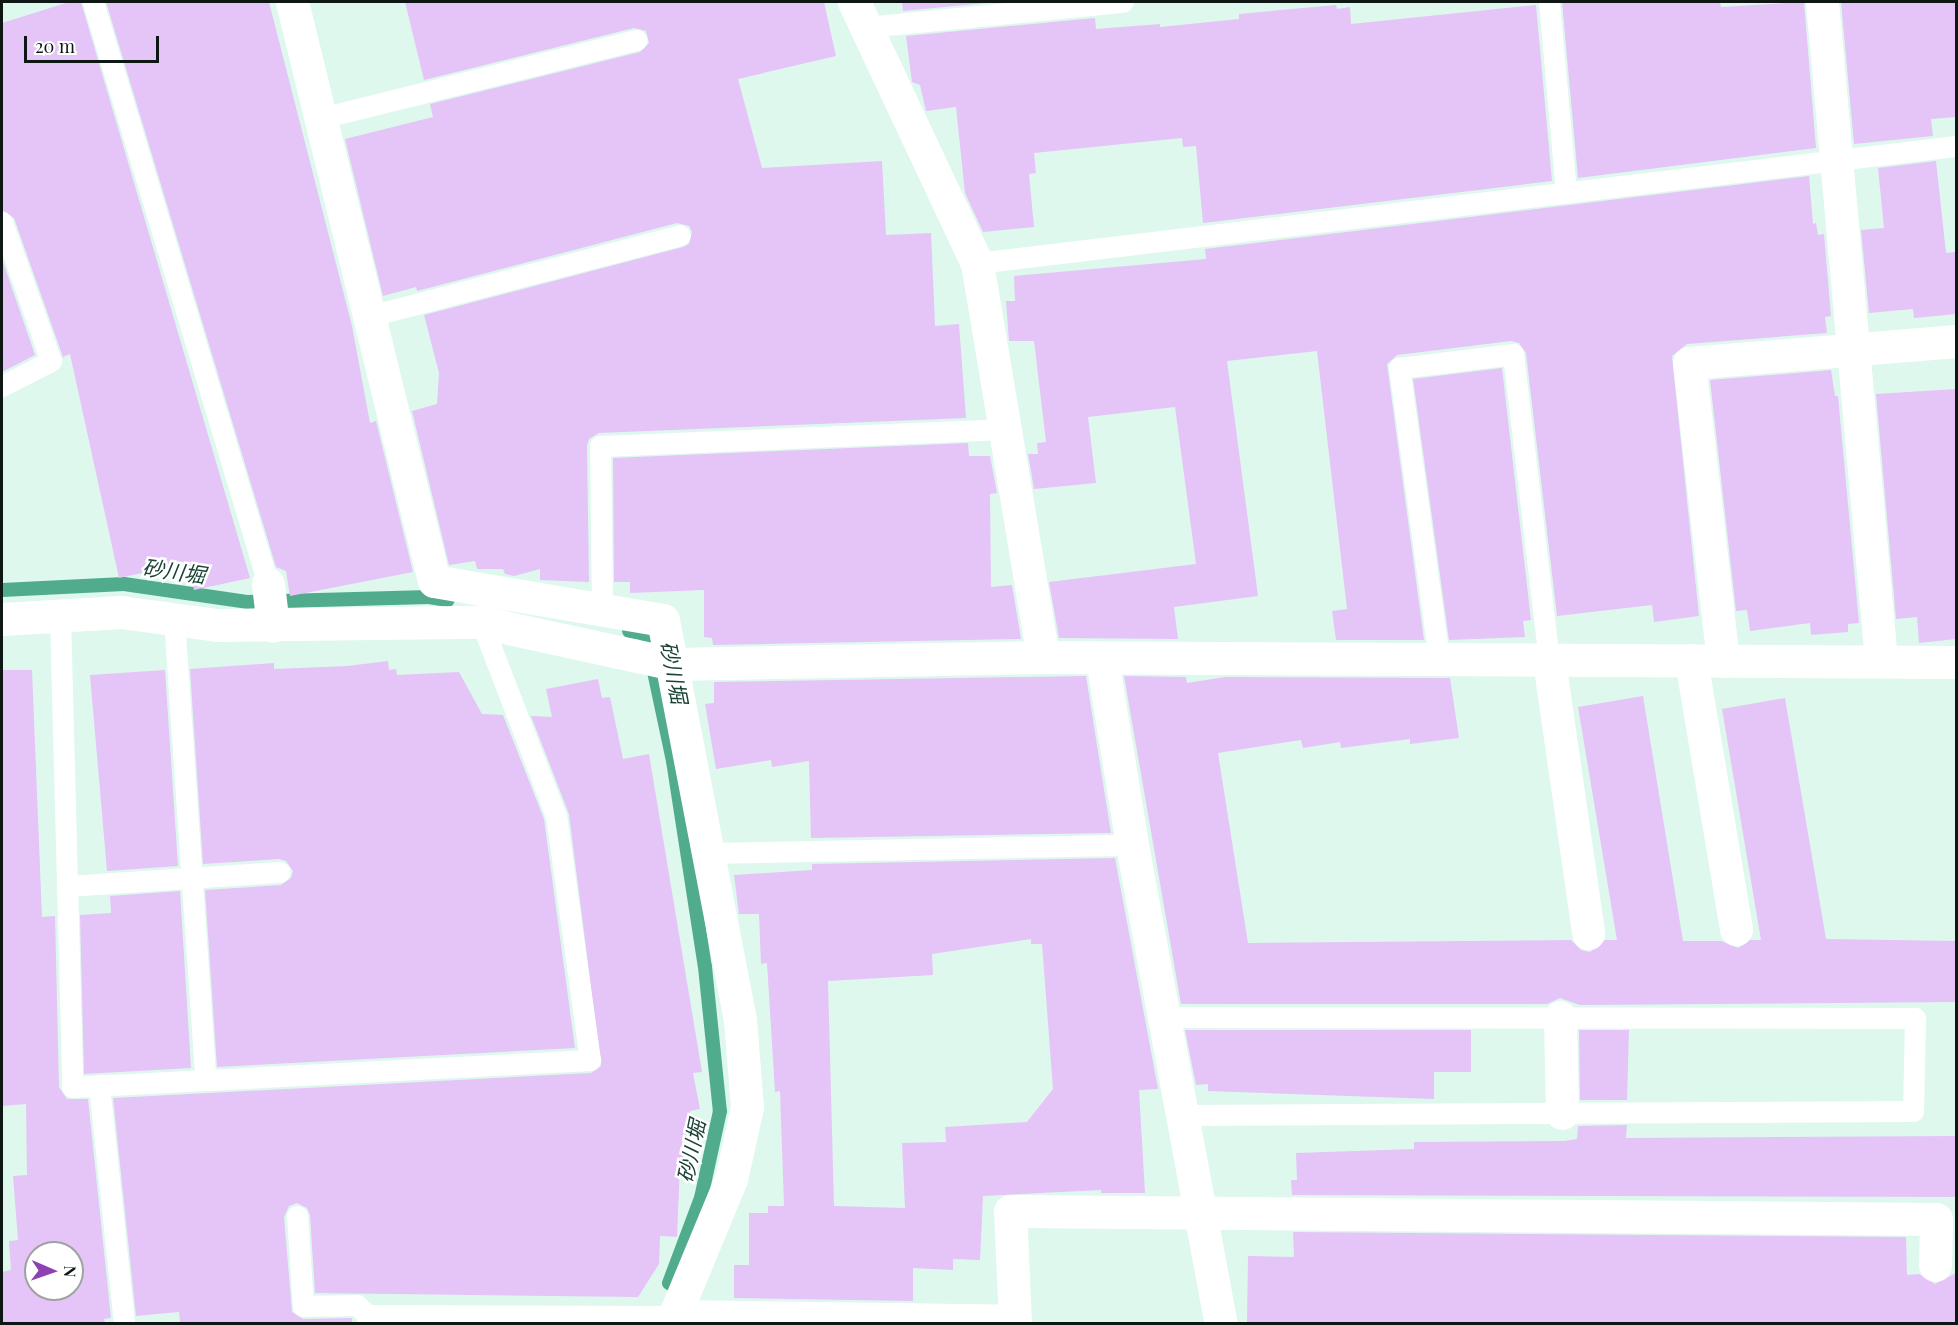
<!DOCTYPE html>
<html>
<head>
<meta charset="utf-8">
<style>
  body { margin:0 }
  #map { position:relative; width:1958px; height:1325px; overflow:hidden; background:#def8ee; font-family:"Playfair Display","Noto Sans JP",serif }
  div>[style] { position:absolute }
  .stream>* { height:14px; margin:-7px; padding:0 7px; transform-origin:7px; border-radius:7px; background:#51ac8e }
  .building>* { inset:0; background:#e5c4f8 }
  .service>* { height:21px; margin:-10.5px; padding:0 10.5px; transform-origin:10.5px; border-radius:10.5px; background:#fff }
  .minor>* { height:33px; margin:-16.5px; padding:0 16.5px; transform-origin:16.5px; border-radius:16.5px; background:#fff }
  span { translate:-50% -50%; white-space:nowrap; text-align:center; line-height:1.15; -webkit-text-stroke:5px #fff; paint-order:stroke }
  .water-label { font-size:21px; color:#1a4235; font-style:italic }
  .frame { position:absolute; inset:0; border:3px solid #0e1713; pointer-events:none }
  .north { position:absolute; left:24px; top:1241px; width:60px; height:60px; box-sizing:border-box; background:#fff; border:2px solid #9fa2a1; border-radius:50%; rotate:92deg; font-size:16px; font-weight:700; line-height:24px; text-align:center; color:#0e1713 }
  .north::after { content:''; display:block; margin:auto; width:21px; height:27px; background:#8e41b2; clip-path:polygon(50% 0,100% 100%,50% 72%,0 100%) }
  .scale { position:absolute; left:24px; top:36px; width:135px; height:27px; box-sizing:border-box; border:3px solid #0e1713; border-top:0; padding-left:8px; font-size:18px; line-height:21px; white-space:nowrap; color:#0e1713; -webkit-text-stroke:4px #fff; paint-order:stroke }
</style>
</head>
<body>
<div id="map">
  <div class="stream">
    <i style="left:2px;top:590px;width:122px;rotate:-2.8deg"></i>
    <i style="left:124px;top:584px;width:124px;rotate:8.3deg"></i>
    <i style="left:247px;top:602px;width:182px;rotate:-1.6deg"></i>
    <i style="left:429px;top:597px;width:19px;rotate:9deg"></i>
    <i style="left:629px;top:631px;width:17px;rotate:10deg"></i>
    <i style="left:646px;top:634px;width:130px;rotate:78deg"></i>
    <i style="left:673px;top:761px;width:208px;rotate:81.2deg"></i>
    <i style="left:705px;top:967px;width:145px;rotate:84.1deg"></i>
    <i style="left:720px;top:1111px;width:89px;rotate:102.3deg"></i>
    <i style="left:701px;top:1198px;width:91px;rotate:110.6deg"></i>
  </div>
  <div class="building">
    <i style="clip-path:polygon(69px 2px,81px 2px,250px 578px,194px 590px,188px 563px,119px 578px,70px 354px,63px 357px,14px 218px,2px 210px,2px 23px)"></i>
    <i style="clip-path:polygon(106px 2px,269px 2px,352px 326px,370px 423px,376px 421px,413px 572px,290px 596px,286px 571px,276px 567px)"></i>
    <i style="clip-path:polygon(405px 2px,824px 2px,836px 56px,738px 79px,762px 168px,882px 161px,886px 235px,931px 233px,935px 326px,959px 324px,966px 418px,599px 433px,589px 439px,587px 446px,589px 582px,540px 580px,540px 569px,514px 576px,505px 574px,503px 569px,477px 569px,475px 561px,449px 565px,412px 411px,437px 404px,439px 373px,424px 315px,683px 247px,689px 244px,692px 232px,689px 226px,677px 223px,417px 291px,416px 287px,383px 296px,345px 139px,433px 117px,430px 104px,640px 52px,649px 43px,646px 31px,634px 28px,424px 80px)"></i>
    <i style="clip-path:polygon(902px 2px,996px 2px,903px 11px)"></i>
    <i style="clip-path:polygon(1562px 2px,1720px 2px,1721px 7px,1804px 2px,1816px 148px,1578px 178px)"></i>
    <i style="clip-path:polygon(1841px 2px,1956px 2px,1956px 117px,1931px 119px,1933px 136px,1854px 144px)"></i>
    <i style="clip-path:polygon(1336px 5px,1337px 9px,1350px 7px,1351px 24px,1536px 5px,1552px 181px,1203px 223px,1196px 146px,1183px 147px,1182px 138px,1034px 153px,1036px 173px,1029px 174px,1034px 227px,983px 232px,965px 193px,956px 107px,926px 111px,920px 85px,912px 82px,906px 36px,1095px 18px,1096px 29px,1160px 24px,1160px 27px,1239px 19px,1239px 14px)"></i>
    <i style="clip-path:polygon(1936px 161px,1946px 253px,1956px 252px,1956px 314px,1914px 318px,1913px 309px,1869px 313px,1861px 230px,1884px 228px,1878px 168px)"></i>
    <i style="clip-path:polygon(1809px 176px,1813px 224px,1816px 223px,1818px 235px,1824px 234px,1831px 316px,1825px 317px,1827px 333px,1687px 344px,1672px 356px,1699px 616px,1654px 622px,1652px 605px,1557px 616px,1526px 353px,1519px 343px,1511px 341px,1397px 355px,1387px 364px,1424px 640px,1336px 640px,1332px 611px,1347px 609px,1317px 351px,1227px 361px,1258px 596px,1174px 607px,1178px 639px,1059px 638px,1049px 582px,1196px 564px,1175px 407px,1088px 417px,1096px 483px,1034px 489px,1028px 454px,1038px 454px,1037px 443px,1046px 442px,1034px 341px,1009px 341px,1006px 301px,1015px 301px,1014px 276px,1206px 259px,1205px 249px)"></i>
    <i style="clip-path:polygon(2px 259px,35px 355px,2px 372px)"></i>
    <i style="clip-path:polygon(1502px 368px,1531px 620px,1523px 621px,1525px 637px,1449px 640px,1413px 379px)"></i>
    <i style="clip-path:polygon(1831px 370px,1835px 396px,1838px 396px,1859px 623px,1848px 624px,1848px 632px,1811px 635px,1810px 623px,1750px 631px,1747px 610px,1736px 611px,1710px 380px)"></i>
    <i style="clip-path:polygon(1956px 389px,1956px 639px,1919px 643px,1917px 617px,1896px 619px,1876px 394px)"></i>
    <i style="clip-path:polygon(968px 443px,969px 456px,990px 456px,997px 493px,990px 494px,991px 587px,1012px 585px,1021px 639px,713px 645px,712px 638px,704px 637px,704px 590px,630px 593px,630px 582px,614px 582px,613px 458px)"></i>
    <i style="clip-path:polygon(388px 661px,389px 670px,396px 669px,397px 675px,459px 672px,482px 714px,503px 715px,544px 819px,575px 1048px,217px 1067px,205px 890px,281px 885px,291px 878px,293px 871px,286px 861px,279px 859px,203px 864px,190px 669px,274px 663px,274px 669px,347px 666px)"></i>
    <i style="clip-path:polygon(evenodd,2px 670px,32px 670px,42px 917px,55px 916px,59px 1087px,67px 1099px,88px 1099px,111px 1318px,104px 1319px,105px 1323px,2px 1323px,2px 1272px,11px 1270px,9px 1241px,18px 1240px,13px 1176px,27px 1175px,26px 1104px,2px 1106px,2px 670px,36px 1253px,72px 1253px,72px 1289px,36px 1289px,36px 1253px)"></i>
    <i style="clip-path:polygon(165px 670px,178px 866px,107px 871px,90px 675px)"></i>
    <i style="clip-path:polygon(1086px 676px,1111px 833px,811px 838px,809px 761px,772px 767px,771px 760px,716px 769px,705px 704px,714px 703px,714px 682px)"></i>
    <i style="clip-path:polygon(1124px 676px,1186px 677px,1187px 683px,1225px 677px,1450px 678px,1459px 738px,1410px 744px,1410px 739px,1341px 748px,1340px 742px,1303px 748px,1301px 740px,1218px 753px,1248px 943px,1571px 940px,1581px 950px,1590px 952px,1605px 940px,1617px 940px,1578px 707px,1643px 696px,1683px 941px,1721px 941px,1738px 948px,1750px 940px,1761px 940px,1722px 709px,1785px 698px,1826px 939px,1956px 941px,1956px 1002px,1580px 1005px,1560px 998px,1547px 1004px,1181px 1004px)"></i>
    <i style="clip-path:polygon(598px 679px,602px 698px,610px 697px,623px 759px,649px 754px,702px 1072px,693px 1073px,700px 1109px,690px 1111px,691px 1164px,680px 1164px,677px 1237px,660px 1236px,659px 1264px,638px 1297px,315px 1293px,310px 1215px,307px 1208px,297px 1203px,289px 1206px,284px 1217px,292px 1312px,303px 1319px,352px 1318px,352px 1323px,180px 1323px,179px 1312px,136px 1316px,113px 1098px,591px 1073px,601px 1066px,569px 814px,531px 716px,552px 717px,546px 689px)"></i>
    <i style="clip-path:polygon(evenodd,1115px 858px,1158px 1089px,1139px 1090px,1145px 1193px,1101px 1193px,1101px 1190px,983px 1196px,980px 1260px,953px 1259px,953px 1270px,913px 1268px,913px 1301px,734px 1298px,734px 1265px,749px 1265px,749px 1213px,768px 1213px,768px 1206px,784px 1206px,780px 1091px,775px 1092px,767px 963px,761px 964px,759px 914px,739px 914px,734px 875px,812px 870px,812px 864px,1115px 858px,1031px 939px,1031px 944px,1042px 944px,1053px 1089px,1027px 1122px,945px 1127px,946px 1142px,902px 1143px,905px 1208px,834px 1206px,828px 981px,933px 975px,932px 954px,1031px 939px)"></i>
    <i style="clip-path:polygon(180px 891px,191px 1068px,84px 1074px,80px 915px,111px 913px,110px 896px)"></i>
    <i style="clip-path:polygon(1185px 1030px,1471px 1030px,1471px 1072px,1434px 1072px,1434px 1099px,1208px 1091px,1208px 1084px,1196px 1085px)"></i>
    <i style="clip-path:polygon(1579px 1030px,1629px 1030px,1627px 1100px,1580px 1100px)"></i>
    <i style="clip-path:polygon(1627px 1125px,1626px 1138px,1956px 1136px,1956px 1197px,1292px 1195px,1291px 1180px,1297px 1180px,1296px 1153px,1414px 1149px,1414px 1142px,1564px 1141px,1577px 1139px,1578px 1126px)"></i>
    <i style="clip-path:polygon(1293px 1232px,1906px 1237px,1907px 1275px,1919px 1274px,1935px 1284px,1956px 1273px,1956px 1323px,1247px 1323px,1248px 1256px,1294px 1257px)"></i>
  </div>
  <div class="service">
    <i style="left:93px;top:2px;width:608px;rotate:73.26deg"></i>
    <i style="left:1549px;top:2px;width:191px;rotate:84.9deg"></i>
    <i style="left:866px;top:27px;width:258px;rotate:-5.6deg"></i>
    <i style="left:321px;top:118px;width:325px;rotate:-13.9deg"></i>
    <i style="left:2px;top:222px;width:147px;rotate:70.6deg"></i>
    <i style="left:51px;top:361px;width:55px;rotate:153deg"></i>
    <i style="left:977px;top:263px;width:986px;rotate:-6.82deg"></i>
    <i style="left:370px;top:316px;width:320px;rotate:-14.6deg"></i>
    <i style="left:602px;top:608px;width:162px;rotate:-90.7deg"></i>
    <i style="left:600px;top:446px;width:403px;rotate:-2.4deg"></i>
    <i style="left:60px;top:616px;width:471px;rotate:88.5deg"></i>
    <i style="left:72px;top:1087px;width:519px;rotate:-2.98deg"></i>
    <i style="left:590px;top:1060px;width:246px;rotate:-97.9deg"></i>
    <i style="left:556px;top:816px;width:208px;rotate:-111.1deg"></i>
    <i style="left:174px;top:619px;width:461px;rotate:86.1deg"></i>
    <i style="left:1439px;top:659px;width:294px;rotate:-97.8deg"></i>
    <i style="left:1399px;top:368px;width:115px;rotate:-7deg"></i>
    <i style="left:1513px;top:354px;width:309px;rotate:83.3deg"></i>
    <i style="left:708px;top:853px;width:424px;rotate:-1.1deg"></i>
    <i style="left:67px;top:886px;width:213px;rotate:-3.8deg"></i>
    <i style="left:1166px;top:1017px;width:749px;rotate:0.08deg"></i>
    <i style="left:1915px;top:1018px;width:93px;rotate:91.2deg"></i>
    <i style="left:1913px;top:1111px;width:730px;rotate:179.69deg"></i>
    <i style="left:99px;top:1085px;width:240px;rotate:84deg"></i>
    <i style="left:297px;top:1216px;width:90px;rotate:86.2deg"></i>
    <i style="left:303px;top:1306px;width:54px;rotate:-1.1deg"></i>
    <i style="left:357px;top:1305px;width:14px;rotate:45deg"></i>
    <i style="left:367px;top:1324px;width:9px;rotate:-90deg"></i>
    <i style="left:367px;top:1315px;width:307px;rotate:0.2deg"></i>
  </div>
  <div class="minor">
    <i style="left:292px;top:2px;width:596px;rotate:76.22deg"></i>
    <i style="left:434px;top:581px;width:232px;rotate:9.7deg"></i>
    <i style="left:663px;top:620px;width:407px;rotate:79.1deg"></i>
    <i style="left:740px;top:1020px;width:87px;rotate:85.4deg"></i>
    <i style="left:747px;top:1107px;width:74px;rotate:102.5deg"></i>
    <i style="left:731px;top:1179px;width:157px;rotate:112.5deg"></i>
    <i style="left:854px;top:2px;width:289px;rotate:64.8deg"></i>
    <i style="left:977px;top:263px;width:399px;rotate:80.5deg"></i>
    <i style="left:1822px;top:2px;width:662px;rotate:84.88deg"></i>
    <i style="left:268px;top:584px;width:42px;rotate:83.2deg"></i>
    <i style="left:2px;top:619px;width:119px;rotate:-3.4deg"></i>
    <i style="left:121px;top:612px;width:97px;rotate:7.7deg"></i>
    <i style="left:217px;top:625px;width:264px;rotate:-0.7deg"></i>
    <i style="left:481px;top:622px;width:198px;rotate:12.3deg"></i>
    <i style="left:674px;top:664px;width:369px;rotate:-1.1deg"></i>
    <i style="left:1043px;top:657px;width:913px;rotate:0.31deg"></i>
    <i style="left:1102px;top:659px;width:188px;rotate:80.8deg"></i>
    <i style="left:1132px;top:845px;width:487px;rotate:79.5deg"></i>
    <i style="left:1691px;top:660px;width:273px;rotate:80.5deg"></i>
    <i style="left:1549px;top:661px;width:275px;rotate:81.8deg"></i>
    <i style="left:1723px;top:661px;width:300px;rotate:-96.5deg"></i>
    <i style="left:1689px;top:363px;width:268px;rotate:-4.7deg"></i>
    <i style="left:1560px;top:1017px;width:96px;rotate:88.8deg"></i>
    <i style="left:674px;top:1316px;width:341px;rotate:0.8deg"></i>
    <i style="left:1015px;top:1324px;width:113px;rotate:-92.5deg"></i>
    <i style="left:1010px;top:1211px;width:926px;rotate:0.49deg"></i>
    <i style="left:1936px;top:1219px;width:46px;rotate:91.2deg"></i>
  </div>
  <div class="water-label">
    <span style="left:174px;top:570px;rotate:8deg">砂川堀</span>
    <span style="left:675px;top:672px;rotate:79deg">砂川堀</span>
    <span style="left:690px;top:1151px;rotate:-78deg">砂川堀</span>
  </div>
  <div class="frame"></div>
  <div class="north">N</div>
  <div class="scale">20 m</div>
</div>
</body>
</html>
